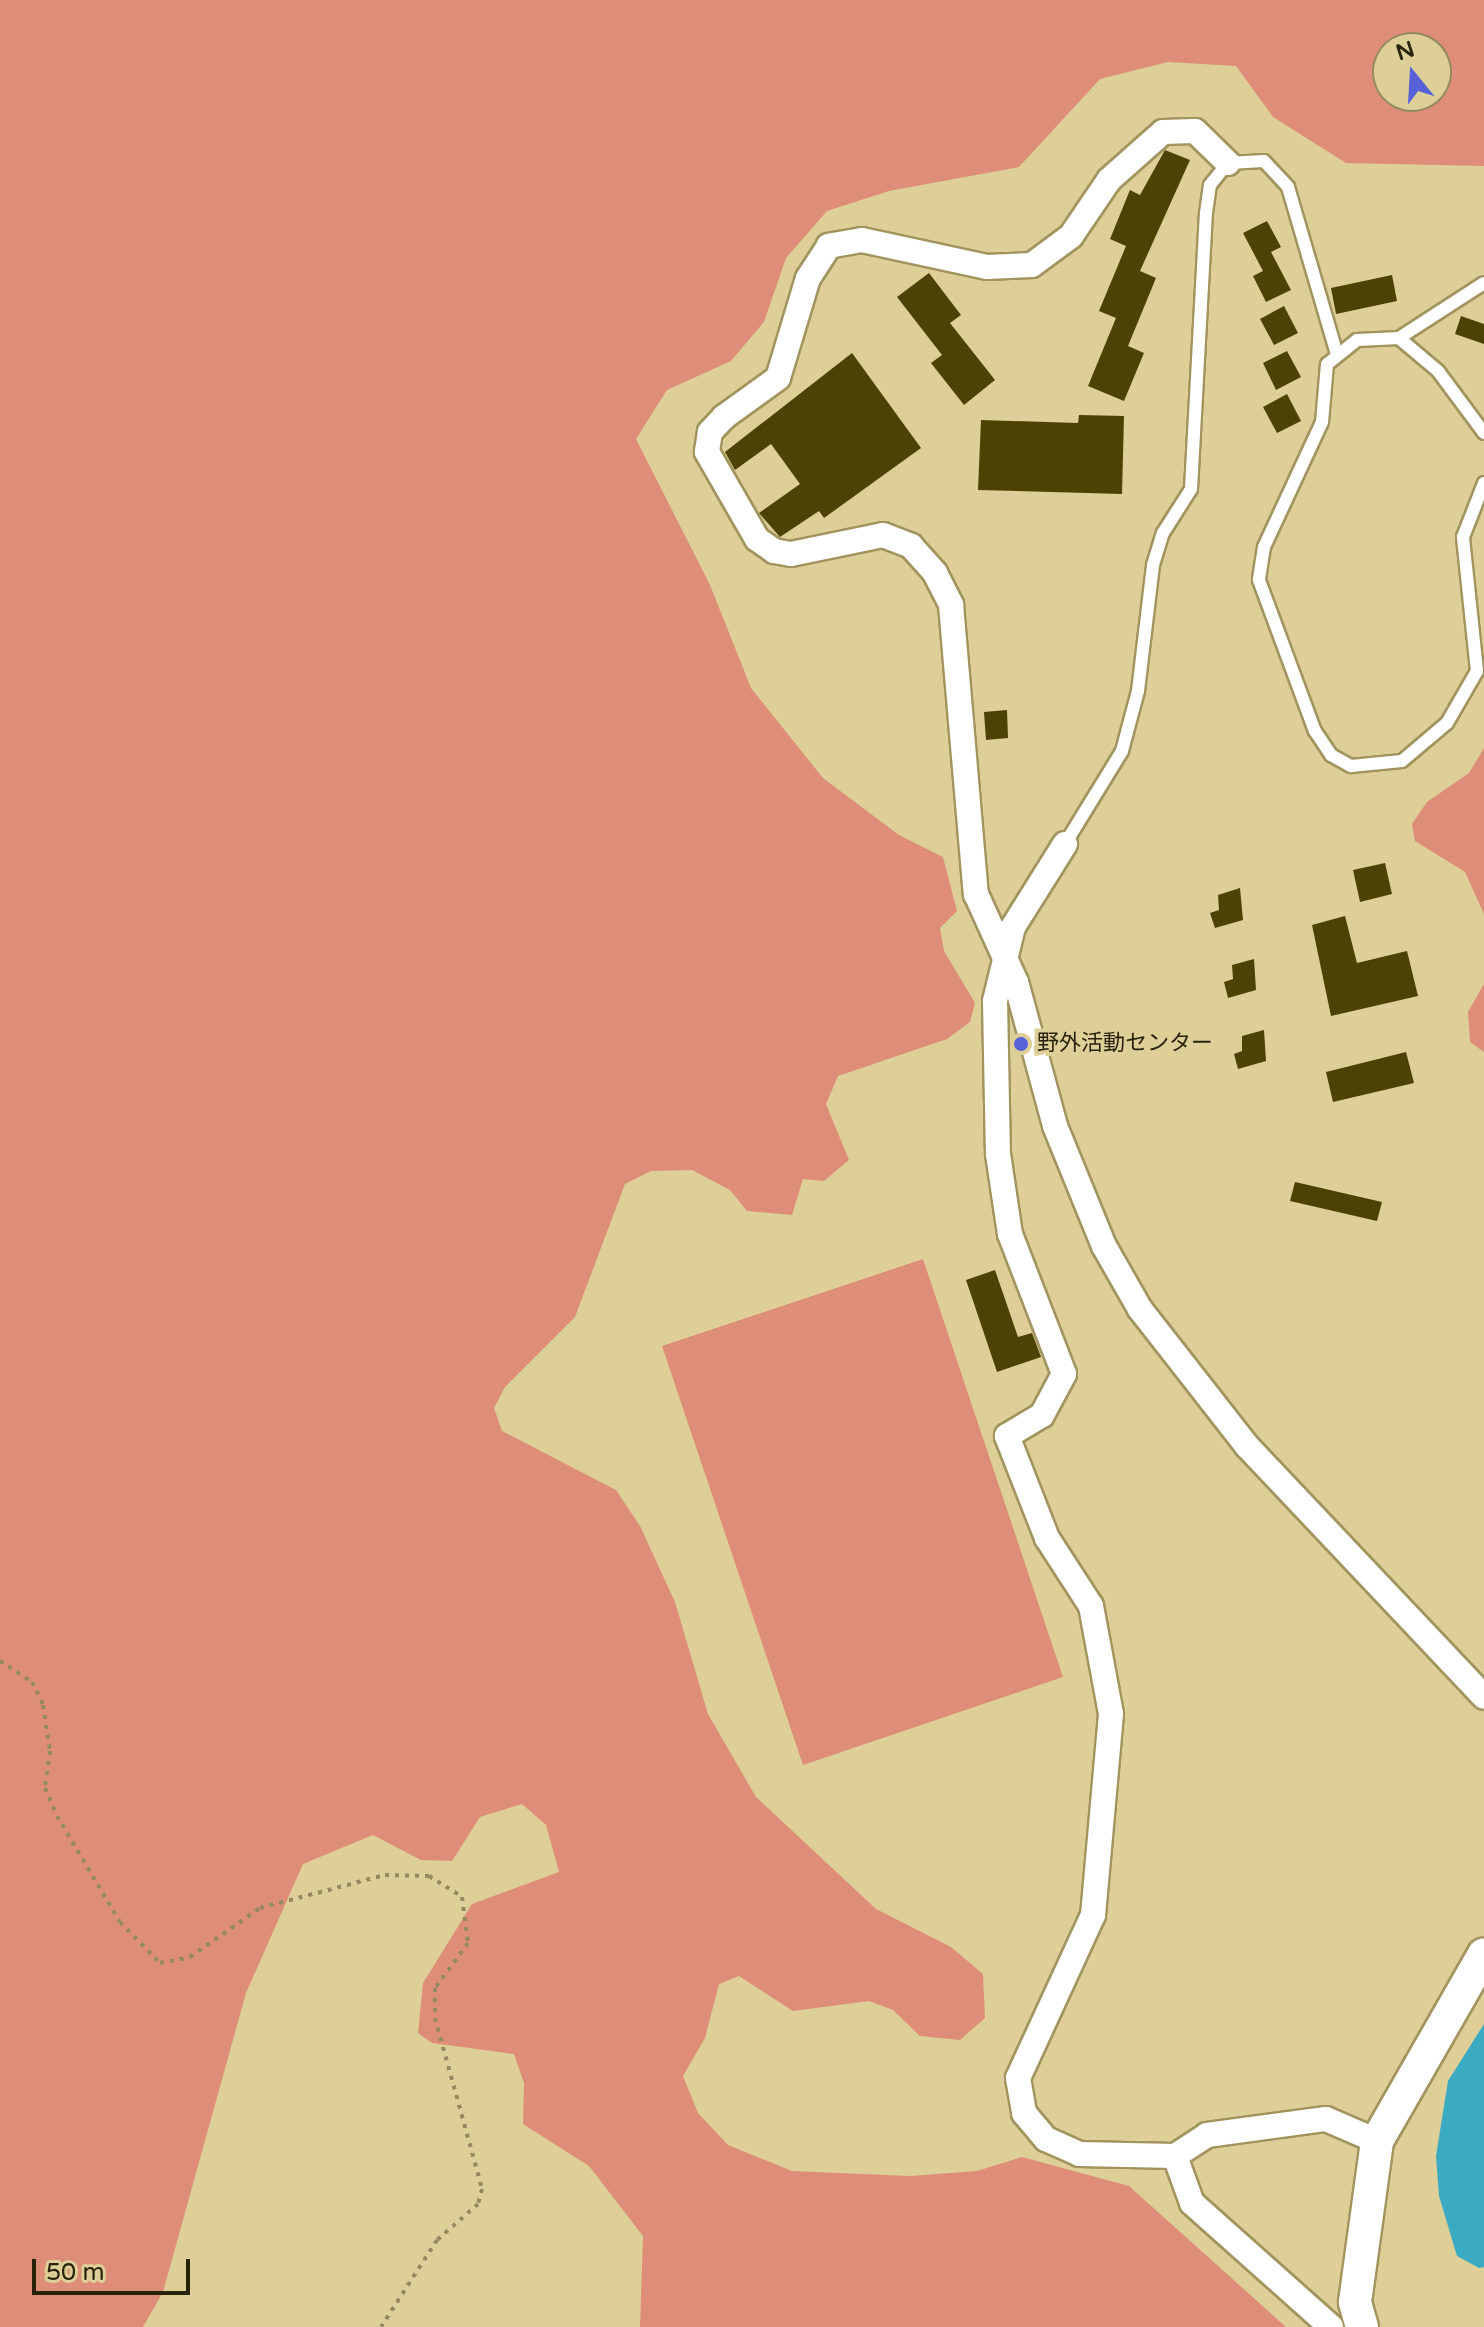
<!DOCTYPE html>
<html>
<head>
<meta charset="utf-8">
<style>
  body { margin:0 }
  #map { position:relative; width:1484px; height:2327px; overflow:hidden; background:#ddcf97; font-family:"Varela Round","Noto Sans JP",sans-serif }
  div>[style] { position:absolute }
  .green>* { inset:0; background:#de8e78 }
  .water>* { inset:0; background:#3babc4 }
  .building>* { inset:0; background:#4e4104 }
  .path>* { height:4px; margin-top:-2px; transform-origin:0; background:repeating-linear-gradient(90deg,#94895f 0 4px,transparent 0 10px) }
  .roads { filter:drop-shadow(2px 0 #a2945e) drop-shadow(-2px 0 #a2945e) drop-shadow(0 2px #a2945e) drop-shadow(0 -2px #a2945e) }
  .lane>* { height:12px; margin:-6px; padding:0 6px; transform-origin:6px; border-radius:6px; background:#fff }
  .street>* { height:24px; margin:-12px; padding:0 12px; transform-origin:12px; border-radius:12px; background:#fff }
  .secondary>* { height:32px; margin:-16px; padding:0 16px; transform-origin:16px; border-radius:16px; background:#fff }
  .dots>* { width:22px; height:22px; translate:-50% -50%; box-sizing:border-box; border:4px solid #ddcf97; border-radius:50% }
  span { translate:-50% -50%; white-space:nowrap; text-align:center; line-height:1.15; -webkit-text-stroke:8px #ddcf97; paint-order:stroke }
  .poi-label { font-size:22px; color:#28220b }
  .left { translate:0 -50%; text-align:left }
  .north { position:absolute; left:1372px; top:32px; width:80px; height:80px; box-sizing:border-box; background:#ddcf97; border:2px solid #958a5f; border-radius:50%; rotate:342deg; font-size:22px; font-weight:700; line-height:32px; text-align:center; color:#28220b }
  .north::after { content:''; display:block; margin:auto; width:28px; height:36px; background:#5861d8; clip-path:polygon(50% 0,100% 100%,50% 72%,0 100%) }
  .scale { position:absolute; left:32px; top:2259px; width:158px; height:36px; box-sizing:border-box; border:4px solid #28220b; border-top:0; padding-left:10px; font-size:24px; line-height:28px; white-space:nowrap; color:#28220b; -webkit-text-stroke:6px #ddcf97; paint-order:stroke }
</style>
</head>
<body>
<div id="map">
  <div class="green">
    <i style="clip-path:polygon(evenodd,0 0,1484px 0,1484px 166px,1346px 163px,1273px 117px,1236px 66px,1168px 62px,1100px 79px,1019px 167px,889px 191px,827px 211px,786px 258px,764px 322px,731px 361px,667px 390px,636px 439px,710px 585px,751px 688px,823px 778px,899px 835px,943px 857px,957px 911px,940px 928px,944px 951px,975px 1003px,970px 1022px,947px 1039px,838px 1076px,826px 1104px,849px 1160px,824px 1181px,803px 1179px,792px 1215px,747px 1211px,730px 1190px,692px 1170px,651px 1171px,625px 1184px,575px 1317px,505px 1387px,494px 1408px,502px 1431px,616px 1490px,640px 1526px,675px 1602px,708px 1714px,756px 1797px,876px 1909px,951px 1947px,983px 1974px,985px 2018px,960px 2040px,920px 2036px,893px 2010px,869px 2001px,793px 2011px,739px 1976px,719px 1984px,705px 2038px,683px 2076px,698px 2113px,728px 2145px,792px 2171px,910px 2176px,977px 2171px,1022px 2157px,1129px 2186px,1286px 2327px,640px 2327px,643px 2236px,589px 2166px,523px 2124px,524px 2083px,514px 2054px,432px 2043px,418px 2033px,423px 1983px,472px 1904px,559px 1872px,546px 1825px,522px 1804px,480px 1817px,452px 1861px,421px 1860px,373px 1835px,303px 1864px,246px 1993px,163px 2292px,143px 2327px,0 2327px,0 0,1388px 48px,1436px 48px,1436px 96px,1388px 96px,1388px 48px)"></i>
    <i style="clip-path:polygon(1484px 748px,1484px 914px,1465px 872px,1415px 841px,1412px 824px,1427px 802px,1469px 773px)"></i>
    <i style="clip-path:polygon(1484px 984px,1484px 1052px,1470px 1042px,1468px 1012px)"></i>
    <i style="clip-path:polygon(923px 1259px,1063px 1677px,803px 1765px,662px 1346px)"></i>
  </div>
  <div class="water">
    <i style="clip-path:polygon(1484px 2024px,1484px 2267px,1479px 2268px,1457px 2256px,1439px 2196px,1436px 2156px,1448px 2081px)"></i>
  </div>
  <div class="building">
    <i style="clip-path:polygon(1165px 150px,1190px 160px,1140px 271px,1156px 278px,1128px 346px,1144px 353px,1124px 401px,1088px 386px,1116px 318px,1099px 311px,1126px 246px,1110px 239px,1130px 190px,1140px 195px)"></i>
    <i style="clip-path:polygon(1267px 221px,1281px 247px,1271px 252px,1291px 290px,1266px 302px,1253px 276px,1263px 271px,1243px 233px)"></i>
    <i style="clip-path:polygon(929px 273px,961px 315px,950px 323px,995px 380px,964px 405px,931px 363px,942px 355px,897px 297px)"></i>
    <i style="clip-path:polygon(1392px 275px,1397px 301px,1336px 314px,1331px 288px)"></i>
    <i style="clip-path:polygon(1284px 306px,1298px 333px,1274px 345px,1260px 319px)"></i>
    <i style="clip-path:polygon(1461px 316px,1484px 324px,1484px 344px,1455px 334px)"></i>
    <i style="clip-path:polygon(1287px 351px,1301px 377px,1276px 390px,1263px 363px)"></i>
    <i style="clip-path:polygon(852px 353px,921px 448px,824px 518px,819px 511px,780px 537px,759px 513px,800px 484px,771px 444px,735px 470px,725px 452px)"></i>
    <i style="clip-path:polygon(1287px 394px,1301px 421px,1277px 433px,1263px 407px)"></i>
    <i style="clip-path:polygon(1079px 415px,1124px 416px,1122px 494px,978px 490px,981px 420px,1078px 423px)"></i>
    <i style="clip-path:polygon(1007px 710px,1008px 738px,986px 740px,984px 712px)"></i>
    <i style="clip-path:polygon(1385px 863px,1392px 894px,1360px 902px,1353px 870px)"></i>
    <i style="clip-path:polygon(1240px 888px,1243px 920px,1215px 928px,1210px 913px,1219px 910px,1218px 895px)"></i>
    <i style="clip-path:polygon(1345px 916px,1357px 963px,1407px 951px,1418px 996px,1331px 1016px,1312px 925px)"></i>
    <i style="clip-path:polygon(1254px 959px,1256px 990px,1228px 998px,1224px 982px,1233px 979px,1232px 965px)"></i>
    <i style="clip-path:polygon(1264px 1030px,1266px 1061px,1238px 1069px,1234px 1054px,1242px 1051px,1242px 1036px)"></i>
    <i style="clip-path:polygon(1406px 1052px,1414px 1083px,1333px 1102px,1326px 1072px)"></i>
    <i style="clip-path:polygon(1295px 1182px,1382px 1202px,1377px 1221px,1290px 1201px)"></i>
    <i style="clip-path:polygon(995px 1270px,1018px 1337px,1032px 1333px,1041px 1357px,997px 1372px,966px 1280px)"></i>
  </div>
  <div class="path">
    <i style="left:0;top:1661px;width:38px;rotate:33deg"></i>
    <i style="left:32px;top:1682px;width:25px;rotate:64deg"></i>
    <i style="left:43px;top:1705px;width:47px;rotate:81.3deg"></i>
    <i style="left:50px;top:1751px;width:37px;rotate:98deg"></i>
    <i style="left:45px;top:1788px;width:30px;rotate:67deg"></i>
    <i style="left:57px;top:1816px;width:123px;rotate:59.3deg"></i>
    <i style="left:120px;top:1922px;width:57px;rotate:45.7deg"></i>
    <i style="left:160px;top:1963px;width:31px;rotate:-11deg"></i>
    <i style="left:190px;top:1957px;width:85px;rotate:-35deg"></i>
    <i style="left:260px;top:1908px;width:129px;rotate:-14.8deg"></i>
    <i style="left:385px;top:1875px;width:44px;rotate:1.3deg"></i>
    <i style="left:429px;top:1876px;width:39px;rotate:32deg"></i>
    <i style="left:462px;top:1897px;width:46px;rotate:82.6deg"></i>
    <i style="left:468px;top:1943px;width:56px;rotate:126.3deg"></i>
    <i style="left:435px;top:1988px;width:30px;rotate:90deg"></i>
    <i style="left:435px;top:2018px;width:177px;rotate:74.6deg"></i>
    <i style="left:482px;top:2189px;width:16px;rotate:105deg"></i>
    <i style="left:478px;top:2204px;width:55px;rotate:138.7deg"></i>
    <i style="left:437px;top:2240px;width:103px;rotate:122.8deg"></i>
  </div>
  <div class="roads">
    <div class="lane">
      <i style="left:1399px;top:338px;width:101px;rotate:-32.9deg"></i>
      <i style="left:1484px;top:433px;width:77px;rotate:-126.6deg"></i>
      <i style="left:1438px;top:371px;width:51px;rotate:-139.8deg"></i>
      <i style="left:1399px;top:338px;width:42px;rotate:177.3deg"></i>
      <i style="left:1357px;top:340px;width:38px;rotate:141deg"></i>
      <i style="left:1327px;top:364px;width:58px;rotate:94.9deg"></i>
      <i style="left:1322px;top:422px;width:138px;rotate:114.9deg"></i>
      <i style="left:1264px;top:547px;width:33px;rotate:99deg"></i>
      <i style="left:1259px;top:580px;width:161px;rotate:69.7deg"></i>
      <i style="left:1315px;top:731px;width:29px;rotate:56deg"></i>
      <i style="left:1331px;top:755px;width:23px;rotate:29deg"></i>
      <i style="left:1351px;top:766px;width:51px;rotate:-5.6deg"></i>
      <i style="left:1402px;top:761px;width:59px;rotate:-40.2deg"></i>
      <i style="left:1447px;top:723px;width:60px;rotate:-60deg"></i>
      <i style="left:1477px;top:671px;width:135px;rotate:-96deg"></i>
      <i style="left:1463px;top:537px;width:58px;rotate:-68.7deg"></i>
      <i style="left:1065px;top:844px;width:109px;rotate:-58.5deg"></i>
      <i style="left:1122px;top:751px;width:62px;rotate:-75.1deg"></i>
      <i style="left:1138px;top:691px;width:127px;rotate:-83.2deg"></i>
      <i style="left:1153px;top:565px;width:34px;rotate:-73deg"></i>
      <i style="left:1163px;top:533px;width:52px;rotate:-57.5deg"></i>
      <i style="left:1191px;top:489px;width:276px;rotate:-86.9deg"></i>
      <i style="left:1206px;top:213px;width:28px;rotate:-82deg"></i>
      <i style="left:1210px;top:185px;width:28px;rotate:-51deg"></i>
      <i style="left:1228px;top:163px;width:36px;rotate:-3deg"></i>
      <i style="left:1264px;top:161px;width:35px;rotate:47deg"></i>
      <i style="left:1288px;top:187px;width:171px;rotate:73.7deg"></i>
    </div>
    <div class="street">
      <i style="left:1228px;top:163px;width:46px;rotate:-135.9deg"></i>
      <i style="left:1195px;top:131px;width:32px;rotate:178deg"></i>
      <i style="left:1163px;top:132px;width:72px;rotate:138.4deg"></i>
      <i style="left:1109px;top:180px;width:68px;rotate:124.2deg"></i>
      <i style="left:1071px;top:236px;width:49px;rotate:143.4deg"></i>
      <i style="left:1032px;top:265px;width:45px;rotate:177.5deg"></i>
      <i style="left:987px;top:267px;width:128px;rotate:-167.8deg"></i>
      <i style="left:862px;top:240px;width:34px;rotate:170deg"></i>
      <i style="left:829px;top:246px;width:38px;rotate:123deg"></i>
      <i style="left:808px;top:278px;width:104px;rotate:106.7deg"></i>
      <i style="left:778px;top:378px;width:67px;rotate:144.2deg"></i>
      <i style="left:724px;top:417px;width:21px;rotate:133deg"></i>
      <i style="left:710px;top:432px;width:20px;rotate:99deg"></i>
      <i style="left:707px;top:452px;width:100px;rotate:60.1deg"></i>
      <i style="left:757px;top:539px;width:21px;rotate:35deg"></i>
      <i style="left:774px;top:551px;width:17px;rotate:10deg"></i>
      <i style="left:791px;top:554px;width:94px;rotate:-11.7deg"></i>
      <i style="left:883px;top:535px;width:30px;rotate:21deg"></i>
      <i style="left:911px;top:546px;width:36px;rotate:48deg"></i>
      <i style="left:935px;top:573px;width:36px;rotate:63deg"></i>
      <i style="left:951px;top:605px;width:290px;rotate:85.1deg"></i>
      <i style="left:976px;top:894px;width:97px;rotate:65.6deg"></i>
      <i style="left:1016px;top:982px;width:149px;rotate:74.8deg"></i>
      <i style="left:1055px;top:1126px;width:130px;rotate:67.8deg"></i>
      <i style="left:1104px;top:1246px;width:73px;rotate:60.3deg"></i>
      <i style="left:1140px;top:1309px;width:174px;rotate:52deg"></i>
      <i style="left:1247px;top:1446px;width:345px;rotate:46.6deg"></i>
      <i style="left:1065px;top:844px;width:98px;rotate:122.1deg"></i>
      <i style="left:1013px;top:927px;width:76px;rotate:103.7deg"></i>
      <i style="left:995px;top:1001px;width:153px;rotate:88.9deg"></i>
      <i style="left:998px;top:1154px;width:81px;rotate:81.5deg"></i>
      <i style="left:1010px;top:1234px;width:150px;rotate:68.9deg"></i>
      <i style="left:1064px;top:1374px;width:47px;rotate:118.2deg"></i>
      <i style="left:1042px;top:1415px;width:41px;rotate:149deg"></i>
      <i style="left:1007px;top:1436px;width:110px;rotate:68.6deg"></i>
      <i style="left:1047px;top:1538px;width:81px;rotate:57.1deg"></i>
      <i style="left:1091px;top:1606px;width:110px;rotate:79.5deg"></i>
      <i style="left:1111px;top:1714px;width:202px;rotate:95.1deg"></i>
      <i style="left:1093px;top:1915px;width:179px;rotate:114.7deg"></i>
      <i style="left:1018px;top:2078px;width:36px;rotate:80deg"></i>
      <i style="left:1024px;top:2113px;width:34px;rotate:50deg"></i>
      <i style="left:1046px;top:2139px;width:36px;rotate:24deg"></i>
      <i style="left:1079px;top:2154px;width:96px;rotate:1.2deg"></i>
      <i style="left:1175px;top:2156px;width:50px;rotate:70.1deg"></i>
      <i style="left:1192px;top:2203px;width:186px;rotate:41.7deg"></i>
      <i style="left:1175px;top:2156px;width:38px;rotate:-33deg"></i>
      <i style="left:1207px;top:2135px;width:120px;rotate:-7.7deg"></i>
      <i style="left:1326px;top:2119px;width:56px;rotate:23.3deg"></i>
    </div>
    <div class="secondary">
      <i style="left:1362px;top:2327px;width:26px;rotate:-106deg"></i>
      <i style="left:1355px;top:2302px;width:162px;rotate:-82.2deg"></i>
      <i style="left:1377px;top:2141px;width:215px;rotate:-60.2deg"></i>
    </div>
  </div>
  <div class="dots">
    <i style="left:1021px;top:1044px;background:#5861d8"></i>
  </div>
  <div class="poi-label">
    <span class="left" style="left:1037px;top:1044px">野外活動センター</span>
  </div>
  <div class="north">N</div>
  <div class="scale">50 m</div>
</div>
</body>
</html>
